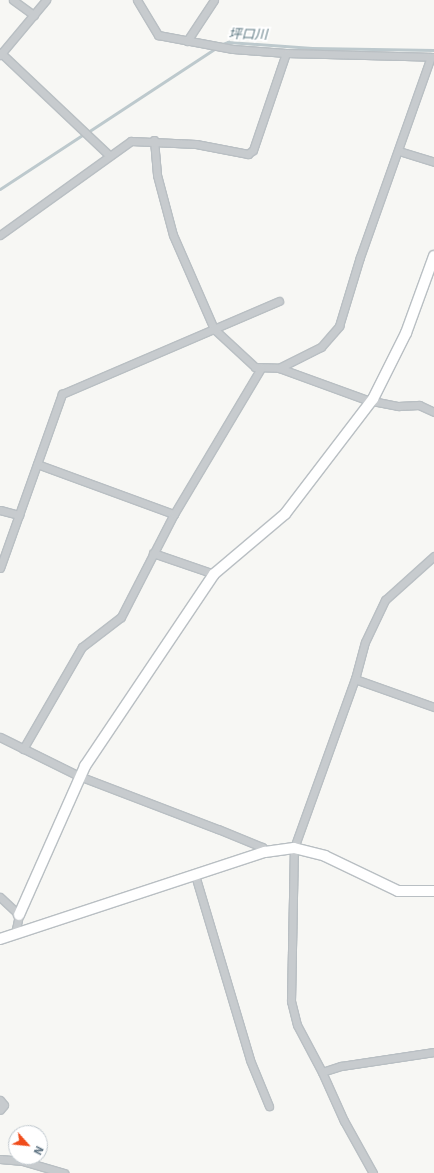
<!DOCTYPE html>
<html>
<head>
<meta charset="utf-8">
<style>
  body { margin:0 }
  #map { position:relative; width:434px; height:1173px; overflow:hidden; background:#f7f7f4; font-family:"Work Sans","Noto Sans JP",sans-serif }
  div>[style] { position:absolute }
  .stream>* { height:2.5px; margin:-1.25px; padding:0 1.25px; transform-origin:1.25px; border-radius:1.25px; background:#bdc9cd }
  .roads { filter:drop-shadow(1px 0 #b9bfc3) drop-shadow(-1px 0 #b9bfc3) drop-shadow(0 1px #b9bfc3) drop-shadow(0 -1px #b9bfc3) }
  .street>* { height:7px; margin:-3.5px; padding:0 3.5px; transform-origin:3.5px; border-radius:3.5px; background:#c7cbce }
  .secondary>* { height:10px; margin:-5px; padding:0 5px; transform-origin:5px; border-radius:5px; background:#fff }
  span { translate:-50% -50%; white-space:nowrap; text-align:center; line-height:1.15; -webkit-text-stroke:4px #fff; paint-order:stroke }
  .water-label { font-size:13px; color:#5f7a83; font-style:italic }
  .north { position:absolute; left:8px; top:1125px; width:40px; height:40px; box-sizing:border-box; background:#fff; border:1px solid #c1c9cf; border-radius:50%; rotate:117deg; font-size:11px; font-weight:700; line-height:16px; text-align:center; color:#647887 }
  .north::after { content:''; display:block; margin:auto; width:14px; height:18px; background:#f04c1b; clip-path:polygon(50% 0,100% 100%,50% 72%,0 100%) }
</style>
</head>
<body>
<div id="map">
  <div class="stream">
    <i style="left:220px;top:45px;width:9px;rotate:-21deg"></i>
    <i style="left:228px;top:42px;width:84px;rotate:4.1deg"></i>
    <i style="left:312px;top:48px;width:122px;rotate:0.9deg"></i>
    <i style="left:88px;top:132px;width:153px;rotate:-33.3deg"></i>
    <i style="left:0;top:189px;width:97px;rotate:-33.2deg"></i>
  </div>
  <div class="roads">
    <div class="street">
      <i style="left:13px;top:0;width:26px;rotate:36deg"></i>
      <i style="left:137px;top:0;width:41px;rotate:59deg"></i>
      <i style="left:158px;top:35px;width:76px;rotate:10.6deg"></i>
      <i style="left:233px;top:49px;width:53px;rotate:4.3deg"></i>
      <i style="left:286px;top:53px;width:148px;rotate:1.5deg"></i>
      <i style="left:187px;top:41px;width:49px;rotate:-56.6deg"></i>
      <i style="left:1px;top:53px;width:149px;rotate:43.4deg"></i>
      <i style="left:0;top:55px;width:72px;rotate:-50.1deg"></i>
      <i style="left:154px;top:140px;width:35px;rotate:85deg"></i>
      <i style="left:157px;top:175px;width:62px;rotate:75.1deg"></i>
      <i style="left:173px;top:235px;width:103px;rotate:66.4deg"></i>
      <i style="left:214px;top:329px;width:56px;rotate:42.8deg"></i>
      <i style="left:255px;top:367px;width:24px;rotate:2deg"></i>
      <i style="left:279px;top:368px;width:94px;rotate:20deg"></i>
      <i style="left:367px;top:400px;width:32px;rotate:11deg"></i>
      <i style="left:398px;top:406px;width:21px;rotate:-3deg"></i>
      <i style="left:419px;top:405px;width:17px;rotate:25deg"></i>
      <i style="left:399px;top:151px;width:37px;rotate:17deg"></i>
      <i style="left:0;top:235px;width:161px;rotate:-35.7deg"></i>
      <i style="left:131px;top:141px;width:65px;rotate:2.6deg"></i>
      <i style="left:196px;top:144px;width:53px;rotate:10.9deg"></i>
      <i style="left:248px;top:154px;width:6px;rotate:-39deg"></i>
      <i style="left:253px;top:150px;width:102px;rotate:-71.2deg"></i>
      <i style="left:279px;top:368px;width:47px;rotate:-26.6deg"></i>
      <i style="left:321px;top:347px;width:28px;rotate:-49deg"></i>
      <i style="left:339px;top:326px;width:72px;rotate:-73.1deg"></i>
      <i style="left:360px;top:257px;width:212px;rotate:-70.5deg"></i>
      <i style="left:37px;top:464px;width:146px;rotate:20.1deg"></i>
      <i style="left:0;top:510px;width:20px;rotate:15deg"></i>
      <i style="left:153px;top:553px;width:65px;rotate:19deg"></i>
      <i style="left:0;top:568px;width:185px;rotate:-70.4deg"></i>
      <i style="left:62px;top:394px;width:236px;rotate:-23.2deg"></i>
      <i style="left:355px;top:679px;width:84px;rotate:19.5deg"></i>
      <i style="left:0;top:737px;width:88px;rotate:26.3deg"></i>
      <i style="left:79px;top:776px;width:149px;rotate:20.9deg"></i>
      <i style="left:218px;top:829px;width:48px;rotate:22.2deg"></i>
      <i style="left:262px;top:847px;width:6px;rotate:59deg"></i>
      <i style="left:23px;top:749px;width:118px;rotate:-60deg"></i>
      <i style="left:82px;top:647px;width:49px;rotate:-37.6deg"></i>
      <i style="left:121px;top:617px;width:116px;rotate:-62.8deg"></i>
      <i style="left:174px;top:514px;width:170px;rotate:-59.2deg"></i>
      <i style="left:195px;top:875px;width:193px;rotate:73.4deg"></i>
      <i style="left:250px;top:1060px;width:50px;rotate:67.6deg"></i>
      <i style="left:0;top:897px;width:26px;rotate:43deg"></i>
      <i style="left:19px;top:915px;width:19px;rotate:102deg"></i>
      <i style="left:322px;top:1072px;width:53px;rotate:-118deg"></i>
      <i style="left:297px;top:1025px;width:25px;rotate:-104deg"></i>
      <i style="left:291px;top:1001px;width:153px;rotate:-88.9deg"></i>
      <i style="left:294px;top:848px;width:180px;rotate:-70.2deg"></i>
      <i style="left:355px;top:679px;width:38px;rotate:-75deg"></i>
      <i style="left:365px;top:642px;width:47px;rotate:-64.5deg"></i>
      <i style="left:385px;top:600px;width:66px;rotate:-41.9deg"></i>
      <i style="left:0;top:1100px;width:6px;rotate:51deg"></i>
      <i style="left:4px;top:1105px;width:6px;rotate:129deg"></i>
      <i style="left:0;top:1159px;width:23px;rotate:5deg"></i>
      <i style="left:23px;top:1161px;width:43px;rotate:16.3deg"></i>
      <i style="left:373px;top:1173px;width:60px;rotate:-119.1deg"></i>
      <i style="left:344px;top:1121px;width:54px;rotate:-114.2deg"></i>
      <i style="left:322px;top:1072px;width:20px;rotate:-18deg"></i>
      <i style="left:341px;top:1066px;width:94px;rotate:-8.6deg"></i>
    </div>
    <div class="secondary">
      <i style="left:19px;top:915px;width:163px;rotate:-66.1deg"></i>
      <i style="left:85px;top:766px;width:231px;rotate:-56.1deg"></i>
      <i style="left:214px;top:574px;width:93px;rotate:-40.2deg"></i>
      <i style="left:285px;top:514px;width:145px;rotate:-52.6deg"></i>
      <i style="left:373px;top:399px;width:74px;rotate:-63.4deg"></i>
      <i style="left:406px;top:333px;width:82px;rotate:-70deg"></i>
      <i style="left:0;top:939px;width:279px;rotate:-18.2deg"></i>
      <i style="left:265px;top:852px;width:29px;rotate:-8deg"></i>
      <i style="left:294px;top:848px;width:32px;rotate:14deg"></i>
      <i style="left:325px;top:856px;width:81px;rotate:25.6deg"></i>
      <i style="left:398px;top:891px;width:36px"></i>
    </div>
  </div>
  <div class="water-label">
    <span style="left:248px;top:35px;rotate:1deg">坪口川</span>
  </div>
  <div class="north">N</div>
</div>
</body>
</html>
